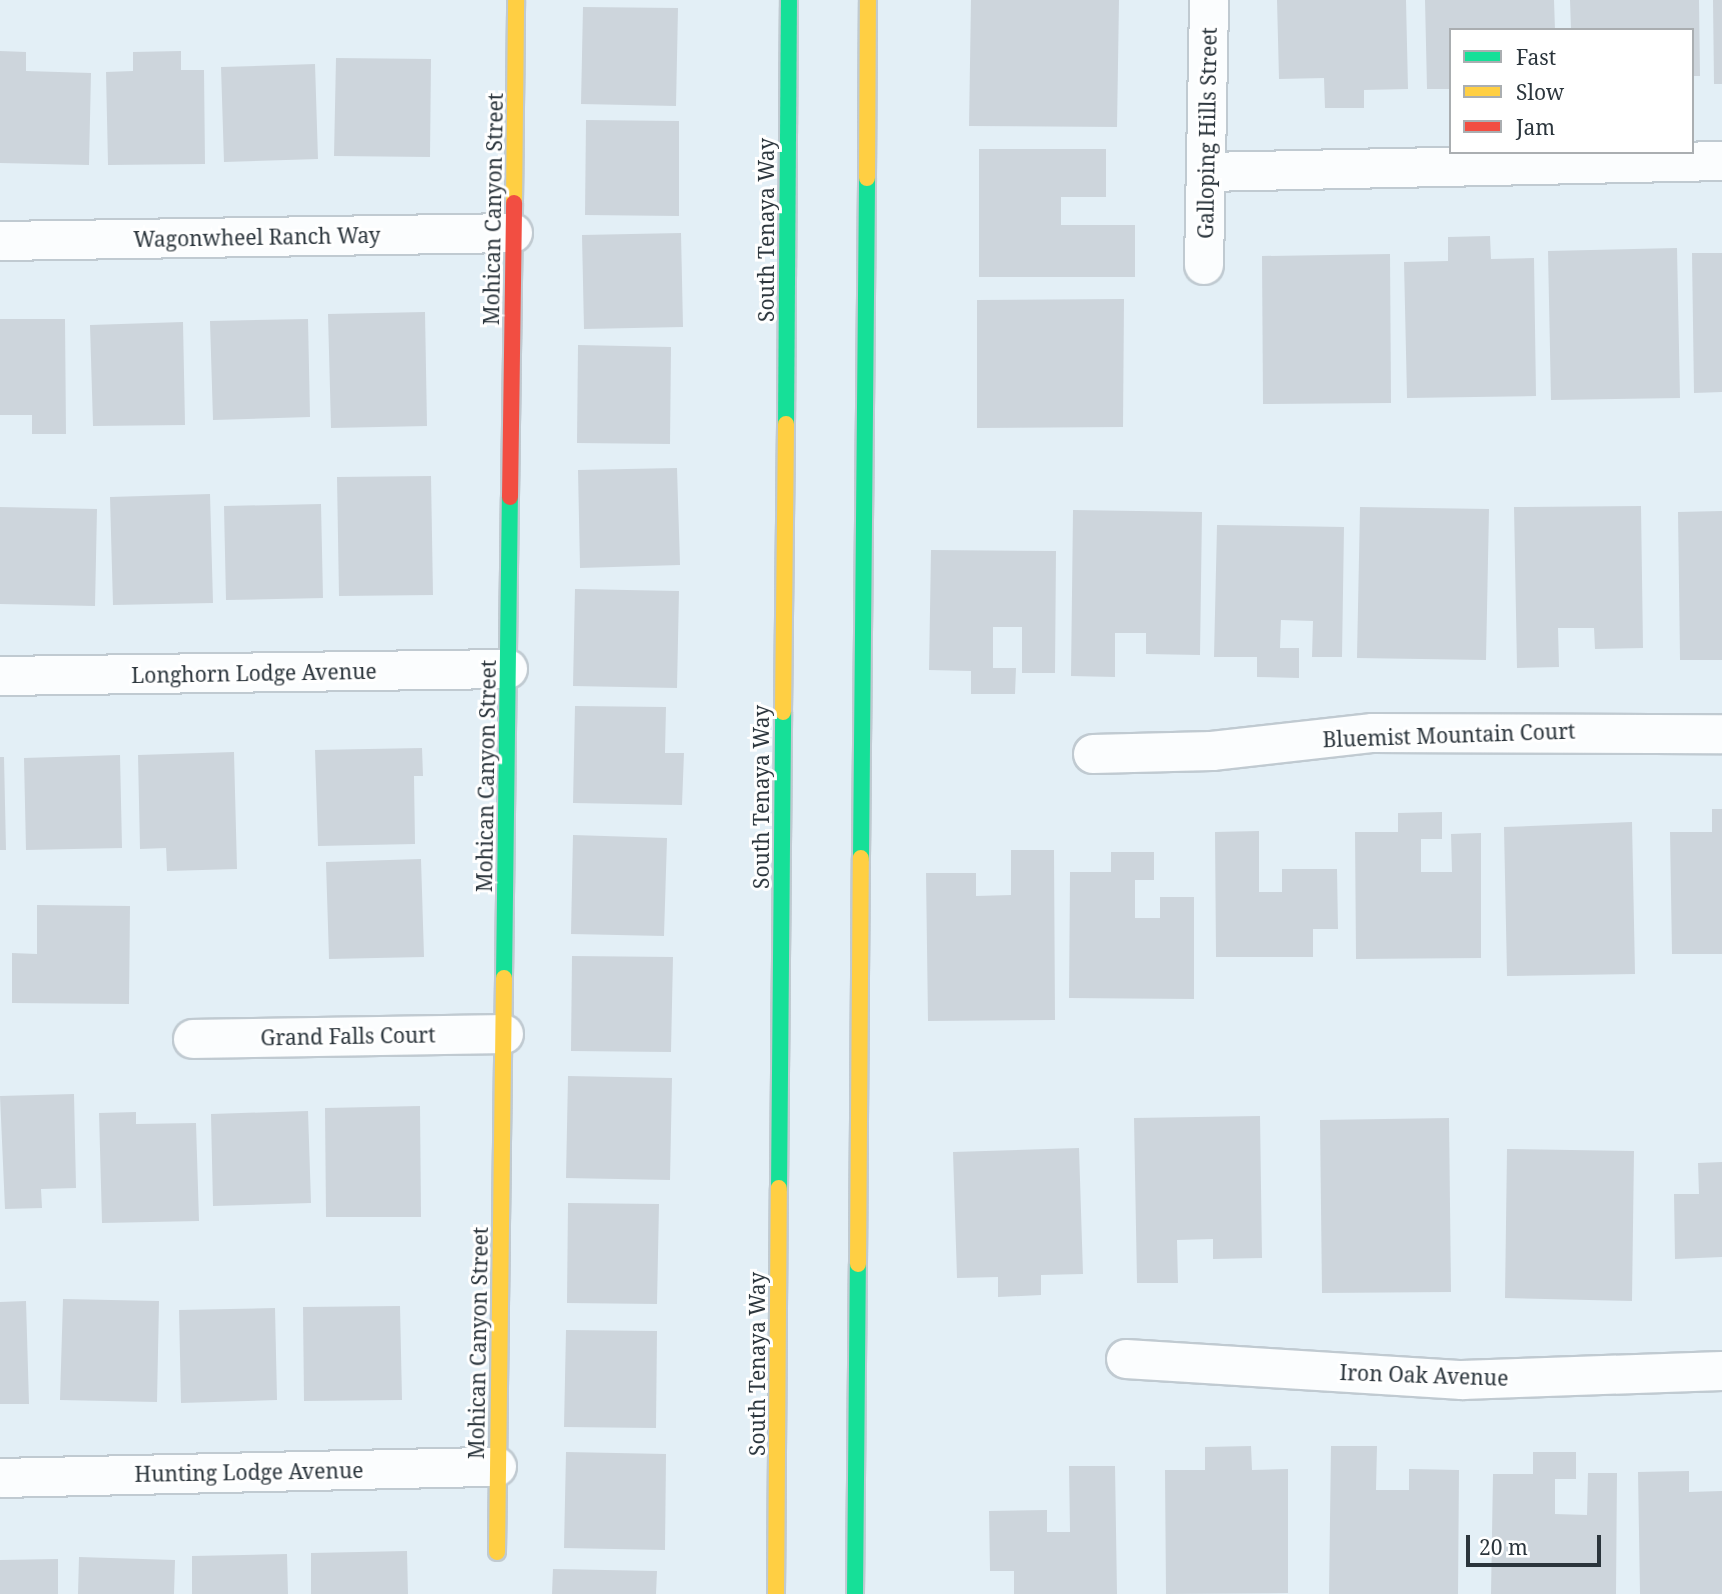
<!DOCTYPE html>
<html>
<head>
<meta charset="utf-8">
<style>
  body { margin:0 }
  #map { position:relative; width:1722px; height:1594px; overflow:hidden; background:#e3eff6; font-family:"Noto Serif",serif }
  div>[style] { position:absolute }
  .building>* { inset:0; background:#cdd5dc }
  .roads { filter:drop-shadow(2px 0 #c0cad1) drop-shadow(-2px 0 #c0cad1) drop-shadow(0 2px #c0cad1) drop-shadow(0 -2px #c0cad1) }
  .street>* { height:38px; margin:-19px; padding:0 19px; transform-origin:19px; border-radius:19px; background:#fbfdfe }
  .fast>* { height:16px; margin:-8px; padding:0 8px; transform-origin:8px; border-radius:8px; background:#16e098 }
  .slow>* { height:16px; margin:-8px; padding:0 8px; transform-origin:8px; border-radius:8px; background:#ffcf43 }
  .jam>* { height:16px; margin:-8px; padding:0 8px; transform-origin:8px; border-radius:8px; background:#f24e42 }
  span { translate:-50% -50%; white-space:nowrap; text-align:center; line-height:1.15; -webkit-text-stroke:6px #fff; paint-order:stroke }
  .street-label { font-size:21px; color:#2b353c }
  .legend { position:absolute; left:1449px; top:28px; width:245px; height:126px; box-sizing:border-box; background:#fff; border:2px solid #aaaeb1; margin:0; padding:9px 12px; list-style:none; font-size:21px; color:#2b353c }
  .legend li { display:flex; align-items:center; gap:14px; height:35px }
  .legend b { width:35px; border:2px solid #aaaeb1 }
  .scale { position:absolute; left:1466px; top:1535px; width:135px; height:32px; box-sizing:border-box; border:4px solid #2b353c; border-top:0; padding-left:9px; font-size:21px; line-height:24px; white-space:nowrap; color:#2b353c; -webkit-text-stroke:5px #fff; paint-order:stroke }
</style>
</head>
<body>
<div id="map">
  <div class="building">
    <i style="clip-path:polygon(971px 0,1119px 0,1117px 127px,969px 126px)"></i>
    <i style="clip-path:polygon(1277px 0,1406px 0,1408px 89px,1364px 90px,1364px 108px,1325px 108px,1324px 78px,1279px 79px)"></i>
    <i style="clip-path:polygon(1425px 0,1554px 0,1555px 30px,1451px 30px,1451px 89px,1427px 89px)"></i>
    <i style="clip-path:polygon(1570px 0,1699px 0,1700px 76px,1692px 76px,1692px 30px,1571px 30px)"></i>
    <i style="clip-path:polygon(1713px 0,1722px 0,1722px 84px,1714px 84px)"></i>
    <i style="clip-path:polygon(583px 7px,678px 8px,676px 106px,581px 104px)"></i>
    <i style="clip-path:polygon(0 51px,26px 52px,26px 71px,91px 73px,89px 165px,0 163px)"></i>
    <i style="clip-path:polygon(181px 51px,181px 70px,204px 70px,205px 164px,108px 165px,106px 72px,133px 71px,133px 52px)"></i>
    <i style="clip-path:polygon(336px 58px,431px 59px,430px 157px,334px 156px)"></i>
    <i style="clip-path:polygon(315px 64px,318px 159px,224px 162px,221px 67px)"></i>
    <i style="clip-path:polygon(586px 120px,679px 121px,679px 216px,585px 215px)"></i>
    <i style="clip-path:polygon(979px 149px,1106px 149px,1106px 197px,1061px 197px,1061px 225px,1135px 225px,1135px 277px,979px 277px)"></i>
    <i style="clip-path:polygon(681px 233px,683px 327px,584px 329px,582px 235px)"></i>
    <i style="clip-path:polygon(1490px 236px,1491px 259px,1534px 258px,1536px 396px,1407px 398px,1404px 262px,1448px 261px,1448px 237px)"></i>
    <i style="clip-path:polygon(1677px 248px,1680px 398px,1551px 400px,1548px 251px)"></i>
    <i style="clip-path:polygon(1692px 253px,1722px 253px,1722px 392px,1694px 393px)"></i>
    <i style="clip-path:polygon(1390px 254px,1391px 403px,1263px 404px,1262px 256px)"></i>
    <i style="clip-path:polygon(1124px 299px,1123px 427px,977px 428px,977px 300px)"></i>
    <i style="clip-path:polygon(425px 312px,427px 426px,331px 428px,328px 314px)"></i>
    <i style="clip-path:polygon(0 319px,65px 319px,66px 434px,32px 434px,32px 415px,0 415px)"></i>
    <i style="clip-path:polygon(308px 319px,310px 417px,213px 420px,210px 321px)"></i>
    <i style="clip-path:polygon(183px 322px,185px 425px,93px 426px,90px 325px)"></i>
    <i style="clip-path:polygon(578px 345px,671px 347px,670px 444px,577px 443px)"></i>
    <i style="clip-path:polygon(677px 468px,680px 565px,580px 568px,578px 470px)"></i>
    <i style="clip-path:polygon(431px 476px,433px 595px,339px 596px,337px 477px)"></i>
    <i style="clip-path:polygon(210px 494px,213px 603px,113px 605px,110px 497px)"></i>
    <i style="clip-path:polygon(321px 504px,323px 598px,226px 600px,224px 506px)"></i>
    <i style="clip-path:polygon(1641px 506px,1643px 648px,1595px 649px,1594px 628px,1558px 628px,1559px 667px,1517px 668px,1514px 507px)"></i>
    <i style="clip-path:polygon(0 507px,97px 509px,95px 606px,0 604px)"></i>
    <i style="clip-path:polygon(1360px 507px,1489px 509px,1486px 660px,1357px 658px)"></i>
    <i style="clip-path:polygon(1073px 510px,1202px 512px,1200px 655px,1146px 654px,1146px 633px,1115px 633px,1115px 677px,1071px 676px)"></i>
    <i style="clip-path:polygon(1722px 511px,1722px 660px,1680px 660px,1678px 512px)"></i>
    <i style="clip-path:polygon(1217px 525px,1344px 527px,1342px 657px,1312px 657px,1313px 621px,1281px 620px,1280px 648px,1299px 648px,1299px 678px,1257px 677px,1257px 657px,1214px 657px)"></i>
    <i style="clip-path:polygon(931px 550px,1056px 551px,1055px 673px,1022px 673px,1022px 627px,993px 627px,993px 668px,1016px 668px,1015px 694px,971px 694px,971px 671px,929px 670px)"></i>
    <i style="clip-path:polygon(575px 589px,679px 591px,677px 688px,573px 686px)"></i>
    <i style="clip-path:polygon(575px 706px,666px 707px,665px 753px,684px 753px,682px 805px,573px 803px)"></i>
    <i style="clip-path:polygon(422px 748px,423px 776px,414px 776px,415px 844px,318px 846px,315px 750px)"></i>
    <i style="clip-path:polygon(234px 752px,237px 869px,167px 871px,166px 848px,140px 849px,138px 755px)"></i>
    <i style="clip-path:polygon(120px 755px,122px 848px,26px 850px,24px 758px)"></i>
    <i style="clip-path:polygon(0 757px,4px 757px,6px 850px,0 850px)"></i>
    <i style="clip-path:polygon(1712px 809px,1722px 809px,1722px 954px,1672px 954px,1670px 832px,1712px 832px)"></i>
    <i style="clip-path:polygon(1442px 812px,1442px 839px,1421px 839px,1421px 872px,1452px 872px,1451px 834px,1481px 833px,1481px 958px,1356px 959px,1355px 832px,1398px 832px,1398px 813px)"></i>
    <i style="clip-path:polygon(1632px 822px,1635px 974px,1507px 976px,1504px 827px)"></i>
    <i style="clip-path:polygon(1259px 831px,1259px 892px,1282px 892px,1282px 869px,1337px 869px,1338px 929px,1313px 929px,1313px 957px,1216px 957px,1215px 832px)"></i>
    <i style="clip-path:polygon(573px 835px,667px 838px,664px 936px,571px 934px)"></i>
    <i style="clip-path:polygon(1011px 850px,1054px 850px,1055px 1020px,928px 1021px,926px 873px,976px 873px,976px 896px,1011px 895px)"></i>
    <i style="clip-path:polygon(1111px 852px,1154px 852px,1154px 880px,1135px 880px,1135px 918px,1160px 918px,1160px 897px,1194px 897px,1194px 999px,1069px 998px,1070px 872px,1111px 872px)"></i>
    <i style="clip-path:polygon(421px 859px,424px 957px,329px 959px,326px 862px)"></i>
    <i style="clip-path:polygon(37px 905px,130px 906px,129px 1004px,12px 1003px,12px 953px,37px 954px)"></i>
    <i style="clip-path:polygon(572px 956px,673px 957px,671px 1052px,571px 1051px)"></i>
    <i style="clip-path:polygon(568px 1076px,672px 1078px,670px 1180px,566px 1178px)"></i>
    <i style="clip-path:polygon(74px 1094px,76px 1188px,41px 1189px,42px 1208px,5px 1209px,0 1096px)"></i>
    <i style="clip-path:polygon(420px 1106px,421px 1217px,326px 1217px,325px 1108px)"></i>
    <i style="clip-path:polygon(308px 1111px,311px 1203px,213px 1206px,211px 1114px)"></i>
    <i style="clip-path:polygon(136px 1112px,136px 1124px,196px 1123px,199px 1221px,102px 1223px,99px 1113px)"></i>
    <i style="clip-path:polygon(1260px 1116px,1262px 1258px,1213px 1259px,1213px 1239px,1177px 1240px,1178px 1283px,1137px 1283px,1134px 1118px)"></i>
    <i style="clip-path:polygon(1449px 1118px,1451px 1292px,1322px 1293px,1320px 1120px)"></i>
    <i style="clip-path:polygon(1079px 1148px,1083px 1274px,1041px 1275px,1041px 1295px,998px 1297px,998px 1277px,957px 1278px,953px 1152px)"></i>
    <i style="clip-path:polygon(1507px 1149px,1634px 1151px,1632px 1301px,1505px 1298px)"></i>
    <i style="clip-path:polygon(1722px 1162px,1722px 1257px,1675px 1259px,1674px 1194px,1699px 1194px,1698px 1163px)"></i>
    <i style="clip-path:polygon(568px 1203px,659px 1204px,657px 1304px,567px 1303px)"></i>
    <i style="clip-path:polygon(63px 1299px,159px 1301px,157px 1402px,60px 1400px)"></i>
    <i style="clip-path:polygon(26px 1301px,29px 1404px,0 1404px,0 1302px)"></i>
    <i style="clip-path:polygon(400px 1306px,402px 1400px,304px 1401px,303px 1307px)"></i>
    <i style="clip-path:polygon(275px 1308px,277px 1400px,181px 1403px,179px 1310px)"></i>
    <i style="clip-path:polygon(566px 1330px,657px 1331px,656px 1428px,564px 1427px)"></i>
    <i style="clip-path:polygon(1251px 1446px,1252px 1470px,1288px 1469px,1288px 1593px,1166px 1594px,1165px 1470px,1205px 1470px,1205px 1447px)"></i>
    <i style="clip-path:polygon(1331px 1446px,1377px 1446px,1376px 1490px,1409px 1490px,1409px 1469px,1459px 1470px,1458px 1594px,1329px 1594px)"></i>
    <i style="clip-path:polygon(566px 1452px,666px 1454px,665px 1550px,564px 1548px)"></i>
    <i style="clip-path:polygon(1533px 1452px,1576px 1452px,1576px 1479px,1555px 1479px,1555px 1514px,1587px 1515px,1588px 1473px,1617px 1473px,1616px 1594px,1491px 1594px,1493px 1474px,1533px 1474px)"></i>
    <i style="clip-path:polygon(1069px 1466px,1115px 1466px,1117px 1594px,1014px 1594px,1014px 1571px,990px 1571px,989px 1511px,1047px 1510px,1047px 1532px,1070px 1532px)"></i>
    <i style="clip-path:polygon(1689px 1471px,1689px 1492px,1722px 1491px,1722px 1594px,1640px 1594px,1638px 1472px)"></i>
    <i style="clip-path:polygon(407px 1551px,408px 1594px,311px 1594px,311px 1553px)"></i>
    <i style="clip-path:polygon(287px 1554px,288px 1594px,192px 1594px,192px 1556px)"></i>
    <i style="clip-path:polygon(79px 1557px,175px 1560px,174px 1594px,78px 1594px)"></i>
    <i style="clip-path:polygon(58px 1559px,58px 1594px,0 1594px,0 1560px)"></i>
    <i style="clip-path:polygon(553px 1569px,657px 1571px,656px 1594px,552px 1594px)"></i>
  </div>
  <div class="roads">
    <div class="street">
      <i style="left:1206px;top:172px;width:516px;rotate:-1.22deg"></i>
      <i style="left:0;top:241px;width:513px;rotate:-0.89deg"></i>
      <i style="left:1204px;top:265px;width:265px;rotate:-88.9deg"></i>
      <i style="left:0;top:676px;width:508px;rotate:-0.79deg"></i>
      <i style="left:1093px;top:754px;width:119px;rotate:-1.4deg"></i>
      <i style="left:1212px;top:751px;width:162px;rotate:-6.4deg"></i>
      <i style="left:1373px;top:733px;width:349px;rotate:0.2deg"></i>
      <i style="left:193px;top:1039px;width:311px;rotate:-0.9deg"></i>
      <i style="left:1126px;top:1359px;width:337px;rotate:3.6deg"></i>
      <i style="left:1462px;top:1380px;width:260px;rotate:-2deg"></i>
      <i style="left:0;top:1478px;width:497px;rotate:-1.3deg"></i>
    </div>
    <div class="fast">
      <i style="left:786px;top:424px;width:424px;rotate:-89.6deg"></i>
      <i style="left:861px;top:858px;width:680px;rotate:-89.49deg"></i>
      <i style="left:504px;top:978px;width:481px;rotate:-89.3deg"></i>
      <i style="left:779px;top:1188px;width:476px;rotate:-89.5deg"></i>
      <i style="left:855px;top:1594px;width:330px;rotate:-89.5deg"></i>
    </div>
    <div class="slow">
      <i style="left:867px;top:178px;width:178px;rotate:-89.7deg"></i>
      <i style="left:514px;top:203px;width:203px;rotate:-89.4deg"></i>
      <i style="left:783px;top:712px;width:288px;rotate:-89.4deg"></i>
      <i style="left:858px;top:1264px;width:406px;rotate:-89.6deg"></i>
      <i style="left:497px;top:1552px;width:574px;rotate:-89.3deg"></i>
      <i style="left:776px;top:1594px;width:406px;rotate:-89.6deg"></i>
    </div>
    <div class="jam">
      <i style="left:510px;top:497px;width:294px;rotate:-89.2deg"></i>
    </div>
  </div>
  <div class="street-label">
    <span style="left:1207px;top:133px;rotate:-89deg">Galloping Hills Street</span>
    <span style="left:493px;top:209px;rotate:-89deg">Mohican Canyon Street</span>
    <span style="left:766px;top:230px;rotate:-90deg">South Tenaya Way</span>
    <span style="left:257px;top:237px;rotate:-1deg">Wagonwheel Ranch Way</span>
    <span style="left:254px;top:673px;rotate:-1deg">Longhorn Lodge Avenue</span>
    <span style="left:1449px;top:735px;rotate:-2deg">Bluemist Mountain Court</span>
    <span style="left:486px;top:776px;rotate:-89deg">Mohican Canyon Street</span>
    <span style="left:761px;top:797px;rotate:-90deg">South Tenaya Way</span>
    <span style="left:348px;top:1036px;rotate:-1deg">Grand Falls Court</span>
    <span style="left:478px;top:1343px;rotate:-89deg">Mohican Canyon Street</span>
    <span style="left:757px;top:1364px;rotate:-90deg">South Tenaya Way</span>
    <span style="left:1424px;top:1375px;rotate:2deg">Iron Oak Avenue</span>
    <span style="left:249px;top:1472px;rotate:-1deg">Hunting Lodge Avenue</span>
  </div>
  <ul class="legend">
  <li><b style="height:9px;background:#16e098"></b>Fast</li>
  <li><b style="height:9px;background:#ffcf43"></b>Slow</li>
  <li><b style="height:9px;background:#f24e42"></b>Jam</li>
  </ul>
  <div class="scale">20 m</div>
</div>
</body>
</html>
